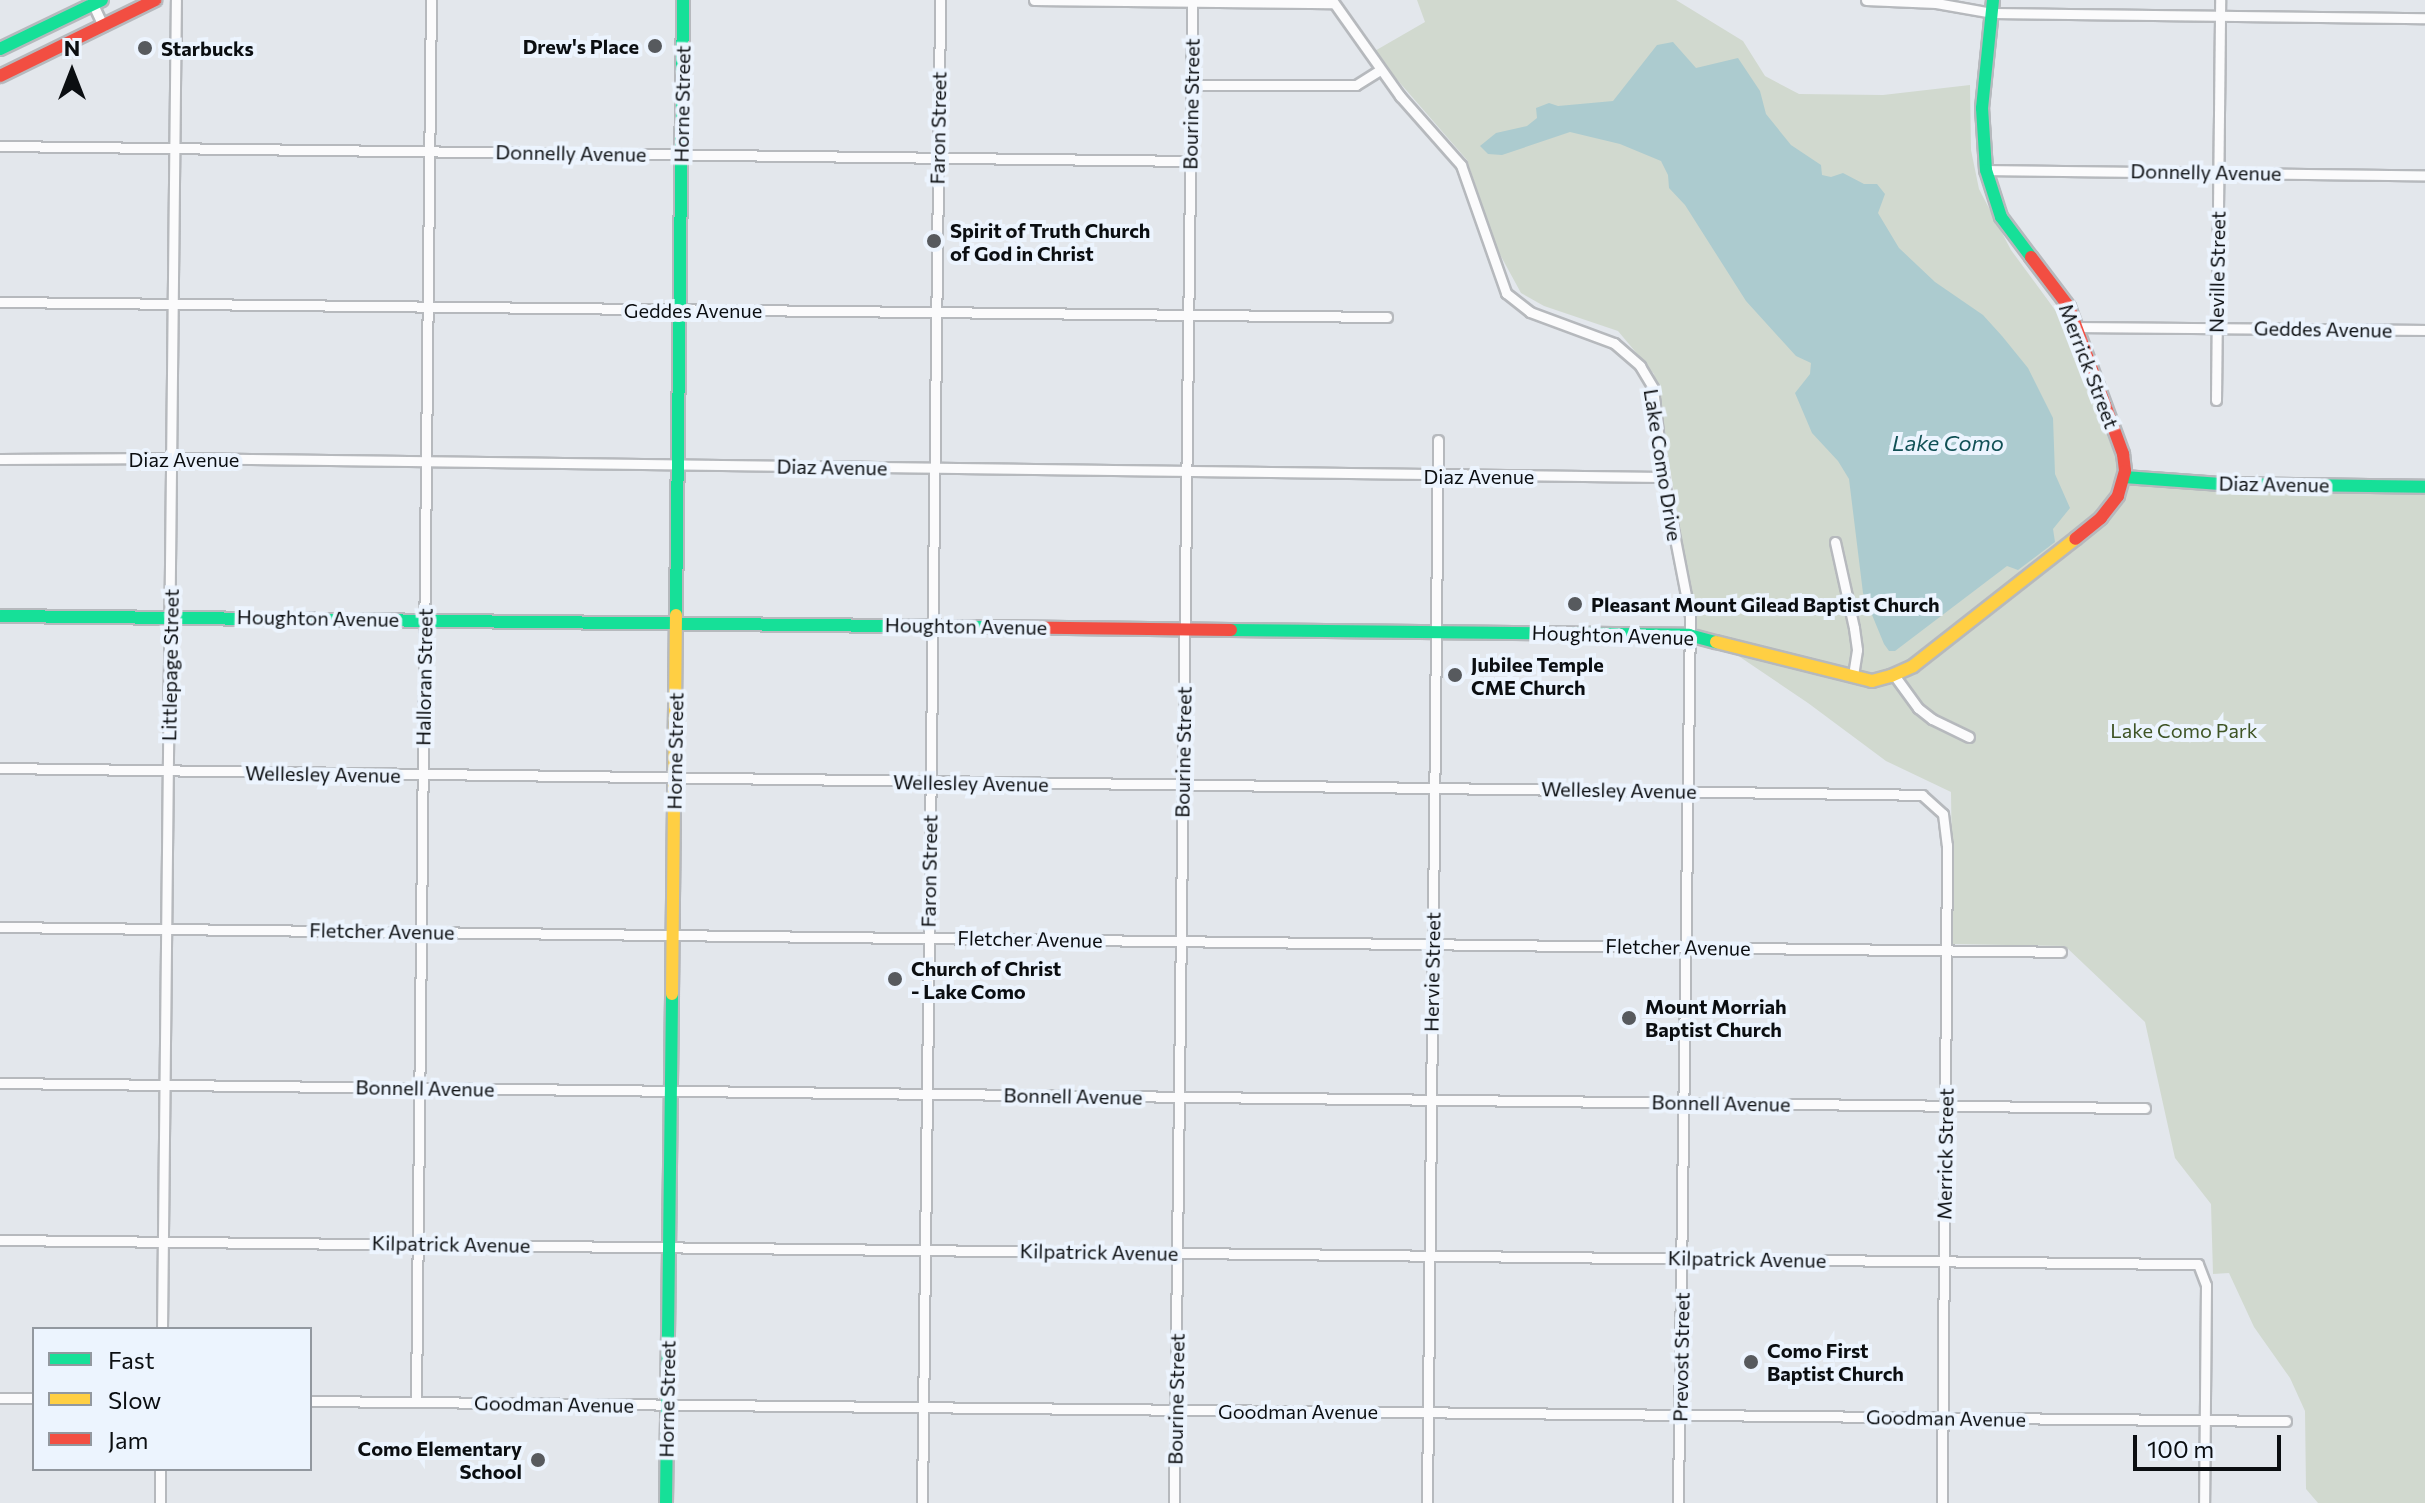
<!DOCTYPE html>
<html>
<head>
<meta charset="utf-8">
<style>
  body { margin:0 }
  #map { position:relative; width:2425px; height:1503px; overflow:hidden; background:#e3e7ec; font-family:Commissioner,sans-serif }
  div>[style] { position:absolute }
  .green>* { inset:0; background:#d1d9cf }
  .water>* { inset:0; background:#accbcf }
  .roads { filter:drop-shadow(2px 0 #b6b9bd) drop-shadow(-2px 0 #b6b9bd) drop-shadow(0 2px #b6b9bd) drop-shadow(0 -2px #b6b9bd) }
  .street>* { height:9px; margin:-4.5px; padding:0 4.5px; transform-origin:4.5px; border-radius:4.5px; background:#fbfbfc }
  .fast>* { height:12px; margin:-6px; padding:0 6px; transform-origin:6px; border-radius:6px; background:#16e098 }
  .slow>* { height:12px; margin:-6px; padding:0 6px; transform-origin:6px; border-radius:6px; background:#ffcf43 }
  .jam>* { height:12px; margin:-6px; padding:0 6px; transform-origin:6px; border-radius:6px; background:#f24e42 }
  .dots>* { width:22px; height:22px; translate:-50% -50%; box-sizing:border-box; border:4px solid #ecf4fe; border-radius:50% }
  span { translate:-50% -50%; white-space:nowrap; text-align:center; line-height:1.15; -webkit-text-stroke:8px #ecf4fe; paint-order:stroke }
  .poi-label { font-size:20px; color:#0b0e11; font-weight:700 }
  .right { translate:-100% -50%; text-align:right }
  .left { translate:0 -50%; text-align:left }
  .street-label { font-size:20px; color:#0b0e11 }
  .park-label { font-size:20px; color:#3e5425 }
  .water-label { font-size:22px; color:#115055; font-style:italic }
  .legend { position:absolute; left:32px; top:1327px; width:280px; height:144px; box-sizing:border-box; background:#ecf4fe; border:2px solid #92989f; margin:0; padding:10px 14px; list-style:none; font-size:24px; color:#0b0e11 }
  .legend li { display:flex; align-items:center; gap:16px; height:40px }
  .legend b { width:40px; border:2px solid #92989f }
  .north { position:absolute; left:32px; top:32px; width:80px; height:80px; -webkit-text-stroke:6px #ecf4fe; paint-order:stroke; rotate:0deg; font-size:22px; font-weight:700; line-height:32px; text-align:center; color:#0b0e11 }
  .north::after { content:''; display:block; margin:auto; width:28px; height:36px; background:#0b0e11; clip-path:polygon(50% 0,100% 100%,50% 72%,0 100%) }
  .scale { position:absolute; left:2133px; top:1435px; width:148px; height:36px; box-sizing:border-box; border:4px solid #0b0e11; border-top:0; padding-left:10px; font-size:24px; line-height:28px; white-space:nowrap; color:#0b0e11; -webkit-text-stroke:6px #ecf4fe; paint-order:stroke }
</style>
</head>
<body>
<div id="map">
  <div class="green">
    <i style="clip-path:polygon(1417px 0,1676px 0,1743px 41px,1765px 76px,1799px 94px,1883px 95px,1970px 85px,1971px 150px,1979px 189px,2011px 250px,2058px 314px,2124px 477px,2425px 492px,2425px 1503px,2318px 1503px,2306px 1489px,2305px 1411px,2290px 1378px,2254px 1327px,2229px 1273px,2213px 1274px,2211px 1204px,2175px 1158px,2145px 1022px,2065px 946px,1953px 944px,1951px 792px,1886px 761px,1808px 703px,1697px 628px,1654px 374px,1618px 331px,1544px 306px,1521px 293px,1497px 249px,1467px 160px,1373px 52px,1425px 22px)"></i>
  </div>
  <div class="water">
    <i style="clip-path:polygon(1673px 42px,1696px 68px,1738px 58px,1760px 91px,1766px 114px,1791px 145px,1821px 165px,1822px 175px,1831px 177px,1843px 173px,1864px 184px,1877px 184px,1885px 194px,1878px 213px,1899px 248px,1935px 282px,1983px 315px,2002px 336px,2028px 368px,2053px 418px,2055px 474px,2070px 508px,2053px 529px,2055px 542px,2018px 570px,2007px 566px,1895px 651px,1889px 651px,1884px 644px,1863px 593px,1849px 479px,1838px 461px,1812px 433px,1795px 393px,1810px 374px,1811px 363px,1796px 356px,1746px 301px,1685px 205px,1669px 188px,1668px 175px,1661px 161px,1620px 144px,1570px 132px,1502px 155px,1488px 154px,1480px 146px,1496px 133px,1527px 126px,1537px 118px,1536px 108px,1549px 103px,1558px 106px,1613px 101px,1657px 45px)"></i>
  </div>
  <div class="roads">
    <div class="street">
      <i style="left:91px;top:0;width:29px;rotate:65deg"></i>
      <i style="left:1034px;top:0;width:299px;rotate:0.6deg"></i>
      <i style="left:1332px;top:0;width:118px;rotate:54.7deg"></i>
      <i style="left:1400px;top:96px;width:92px;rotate:48.5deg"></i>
      <i style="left:1461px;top:165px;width:136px;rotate:70.6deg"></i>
      <i style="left:1506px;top:293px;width:31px;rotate:38deg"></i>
      <i style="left:1530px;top:312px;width:90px;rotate:20.3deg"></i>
      <i style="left:1614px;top:343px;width:35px;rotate:41deg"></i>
      <i style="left:1640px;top:366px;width:26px;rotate:59deg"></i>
      <i style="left:1653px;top:388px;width:90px;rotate:83.6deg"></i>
      <i style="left:1663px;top:477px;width:142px;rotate:79deg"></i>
      <i style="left:1690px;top:616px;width:887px;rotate:90.78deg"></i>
      <i style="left:1866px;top:0;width:70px;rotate:2.5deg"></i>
      <i style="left:1936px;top:3px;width:58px;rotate:10deg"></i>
      <i style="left:1993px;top:13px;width:432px;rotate:0.7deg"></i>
      <i style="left:1191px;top:85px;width:165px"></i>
      <i style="left:1356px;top:85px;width:28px;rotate:-32deg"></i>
      <i style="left:0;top:146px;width:1191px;rotate:0.72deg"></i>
      <i style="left:1986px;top:170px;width:439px;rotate:0.7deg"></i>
      <i style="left:0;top:302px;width:1387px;rotate:0.62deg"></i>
      <i style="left:2076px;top:327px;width:349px;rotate:0.5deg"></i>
      <i style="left:2216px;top:400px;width:400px;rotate:-89.4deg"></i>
      <i style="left:0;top:459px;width:172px;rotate:-0.3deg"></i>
      <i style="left:172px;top:458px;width:1491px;rotate:0.73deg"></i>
      <i style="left:1835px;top:542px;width:88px;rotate:77.5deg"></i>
      <i style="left:1854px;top:628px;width:22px;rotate:82deg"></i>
      <i style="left:1857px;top:650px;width:25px;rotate:99deg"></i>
      <i style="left:1894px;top:675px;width:41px;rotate:54deg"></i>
      <i style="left:1918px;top:708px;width:18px;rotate:38deg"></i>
      <i style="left:1932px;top:719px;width:41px;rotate:25.9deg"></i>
      <i style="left:0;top:768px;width:1922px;rotate:0.8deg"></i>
      <i style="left:1922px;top:795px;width:28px;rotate:42deg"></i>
      <i style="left:1943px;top:814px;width:31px;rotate:83deg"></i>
      <i style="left:1947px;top:845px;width:658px;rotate:90.44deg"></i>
      <i style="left:0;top:927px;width:2061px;rotate:0.69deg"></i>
      <i style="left:0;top:1083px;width:2145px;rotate:0.67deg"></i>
      <i style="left:0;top:1240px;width:2198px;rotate:0.63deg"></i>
      <i style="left:2198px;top:1264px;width:22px;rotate:69deg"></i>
      <i style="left:2206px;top:1285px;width:218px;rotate:90.5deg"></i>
      <i style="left:162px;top:1329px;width:1329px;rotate:-89.4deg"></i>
      <i style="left:0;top:1398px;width:34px"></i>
      <i style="left:310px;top:1401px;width:1976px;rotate:0.58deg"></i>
      <i style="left:416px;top:1402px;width:1402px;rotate:-89.39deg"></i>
      <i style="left:160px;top:1503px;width:34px;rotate:-90deg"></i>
      <i style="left:922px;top:1503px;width:1503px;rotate:-89.31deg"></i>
      <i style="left:1174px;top:1503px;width:1503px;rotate:-89.31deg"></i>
      <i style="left:1427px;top:1503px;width:1063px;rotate:-89.41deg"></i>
    </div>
    <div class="fast">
      <i style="left:1993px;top:0;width:109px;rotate:95.8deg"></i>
      <i style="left:1982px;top:108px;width:62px;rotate:86.3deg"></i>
      <i style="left:1986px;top:170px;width:49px;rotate:72.3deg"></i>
      <i style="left:2001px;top:217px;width:50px;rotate:53.1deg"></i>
      <i style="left:0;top:49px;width:113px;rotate:-25.7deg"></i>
      <i style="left:2124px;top:477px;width:97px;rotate:4.1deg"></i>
      <i style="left:2221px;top:484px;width:204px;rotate:0.8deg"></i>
      <i style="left:676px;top:615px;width:615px;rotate:-89.35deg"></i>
      <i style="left:0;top:616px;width:986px;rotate:0.64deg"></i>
      <i style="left:1231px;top:630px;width:458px;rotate:0.6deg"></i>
      <i style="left:1689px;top:635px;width:28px;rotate:15deg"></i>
      <i style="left:666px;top:1503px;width:509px;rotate:-89.32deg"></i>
    </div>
    <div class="slow">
      <i style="left:1716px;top:642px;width:161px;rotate:14deg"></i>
      <i style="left:1872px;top:681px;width:20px;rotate:-15deg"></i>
      <i style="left:1891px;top:676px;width:24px;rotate:-24deg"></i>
      <i style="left:1913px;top:666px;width:206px;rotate:-38.1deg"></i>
      <i style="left:672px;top:994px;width:379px;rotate:-89.4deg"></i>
    </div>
    <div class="jam">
      <i style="left:0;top:76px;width:173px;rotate:-26.1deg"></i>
      <i style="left:2031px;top:257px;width:63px;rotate:52.8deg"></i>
      <i style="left:2069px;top:307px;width:157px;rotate:69.8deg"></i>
      <i style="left:2123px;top:454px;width:17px;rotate:83deg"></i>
      <i style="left:2125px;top:471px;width:26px;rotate:106deg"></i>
      <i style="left:2118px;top:496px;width:28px;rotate:128deg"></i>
      <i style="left:2101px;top:518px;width:33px;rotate:141deg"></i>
      <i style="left:986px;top:627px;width:245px;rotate:0.7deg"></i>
    </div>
  </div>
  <div class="dots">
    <i style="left:655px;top:46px;background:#575a5e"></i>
    <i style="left:145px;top:48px;background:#575a5e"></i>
    <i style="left:934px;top:241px;background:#575a5e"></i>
    <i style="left:1575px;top:604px;background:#575a5e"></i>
    <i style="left:1455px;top:675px;background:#575a5e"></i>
    <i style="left:895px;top:979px;background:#575a5e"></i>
    <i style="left:1629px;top:1018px;background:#575a5e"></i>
    <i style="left:1751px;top:1362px;background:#575a5e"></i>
    <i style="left:538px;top:1460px;background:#575a5e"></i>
  </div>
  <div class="poi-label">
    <span class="right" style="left:639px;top:46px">Drew's Place</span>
    <span class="left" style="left:161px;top:48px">Starbucks</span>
    <span class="left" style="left:950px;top:242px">Spirit of Truth Church<br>of God in Christ</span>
    <span class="left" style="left:1591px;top:604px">Pleasant Mount Gilead Baptist Church</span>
    <span class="left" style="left:1471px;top:676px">Jubilee Temple<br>CME Church</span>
    <span class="left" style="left:911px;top:980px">Church of Christ<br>- Lake Como</span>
    <span class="left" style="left:1645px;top:1018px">Mount Morriah<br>Baptist Church</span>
    <span class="left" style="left:1767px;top:1362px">Como First<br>Baptist Church</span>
    <span class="right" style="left:522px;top:1460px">Como Elementary<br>School</span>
  </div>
  <div class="street-label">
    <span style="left:682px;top:104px;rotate:-89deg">Horne Street</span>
    <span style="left:1191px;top:104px;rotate:-89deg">Bourine Street</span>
    <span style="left:938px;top:128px;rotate:-89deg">Faron Street</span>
    <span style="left:571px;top:153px;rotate:1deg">Donnelly Avenue</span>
    <span style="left:2206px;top:172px;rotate:1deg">Donnelly Avenue</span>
    <span style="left:2217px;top:272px;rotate:-89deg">Neville Street</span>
    <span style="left:693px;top:310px">Geddes Avenue</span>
    <span style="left:2323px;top:329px;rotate:1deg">Geddes Avenue</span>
    <span style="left:2089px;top:366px;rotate:69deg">Merrick Street</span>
    <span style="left:184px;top:459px">Diaz Avenue</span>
    <span style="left:1663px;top:465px;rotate:81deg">Lake Como Drive</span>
    <span style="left:832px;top:467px;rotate:1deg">Diaz Avenue</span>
    <span style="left:1479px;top:476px">Diaz Avenue</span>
    <span style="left:2274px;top:484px;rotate:1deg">Diaz Avenue</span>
    <span style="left:318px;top:618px;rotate:1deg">Houghton Avenue</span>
    <span style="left:966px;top:626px;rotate:1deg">Houghton Avenue</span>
    <span style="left:1613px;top:635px;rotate:2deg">Houghton Avenue</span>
    <span style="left:170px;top:665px;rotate:-89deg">Littlepage Street</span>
    <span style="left:424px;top:677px;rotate:-89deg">Halloran Street</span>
    <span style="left:675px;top:751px;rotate:-89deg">Horne Street</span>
    <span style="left:1183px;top:752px;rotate:-89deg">Bourine Street</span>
    <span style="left:323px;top:774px;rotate:1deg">Wellesley Avenue</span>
    <span style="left:971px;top:783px;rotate:1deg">Wellesley Avenue</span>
    <span style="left:1619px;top:790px;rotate:1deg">Wellesley Avenue</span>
    <span style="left:929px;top:871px;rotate:-89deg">Faron Street</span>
    <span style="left:382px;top:931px;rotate:1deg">Fletcher Avenue</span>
    <span style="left:1030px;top:939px;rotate:1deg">Fletcher Avenue</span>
    <span style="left:1678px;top:947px;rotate:1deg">Fletcher Avenue</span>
    <span style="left:1432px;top:972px;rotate:-89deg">Hervie Street</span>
    <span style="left:425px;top:1088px;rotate:1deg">Bonnell Avenue</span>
    <span style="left:1073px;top:1096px;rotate:1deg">Bonnell Avenue</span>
    <span style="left:1721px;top:1103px;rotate:1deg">Bonnell Avenue</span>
    <span style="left:1945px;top:1154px;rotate:-89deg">Merrick Street</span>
    <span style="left:451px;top:1244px;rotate:1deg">Kilpatrick Avenue</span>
    <span style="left:1099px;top:1252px;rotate:1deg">Kilpatrick Avenue</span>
    <span style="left:1747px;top:1259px;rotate:1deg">Kilpatrick Avenue</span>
    <span style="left:1681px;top:1357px;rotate:-89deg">Prevost Street</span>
    <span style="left:667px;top:1399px;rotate:-89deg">Horne Street</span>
    <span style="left:1176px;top:1399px;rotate:-89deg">Bourine Street</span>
    <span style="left:554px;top:1404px;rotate:1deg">Goodman Avenue</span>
    <span style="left:1298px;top:1411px">Goodman Avenue</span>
    <span style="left:1946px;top:1418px;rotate:1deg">Goodman Avenue</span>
  </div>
  <div class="park-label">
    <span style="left:2184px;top:730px">Lake Como Park</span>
  </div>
  <div class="water-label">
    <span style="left:1948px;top:443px">Lake Como</span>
  </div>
  <ul class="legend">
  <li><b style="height:10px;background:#16e098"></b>Fast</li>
  <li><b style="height:10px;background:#ffcf43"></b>Slow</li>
  <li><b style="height:10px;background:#f24e42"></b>Jam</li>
  </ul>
  <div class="north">N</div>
  <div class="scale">100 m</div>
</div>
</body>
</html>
